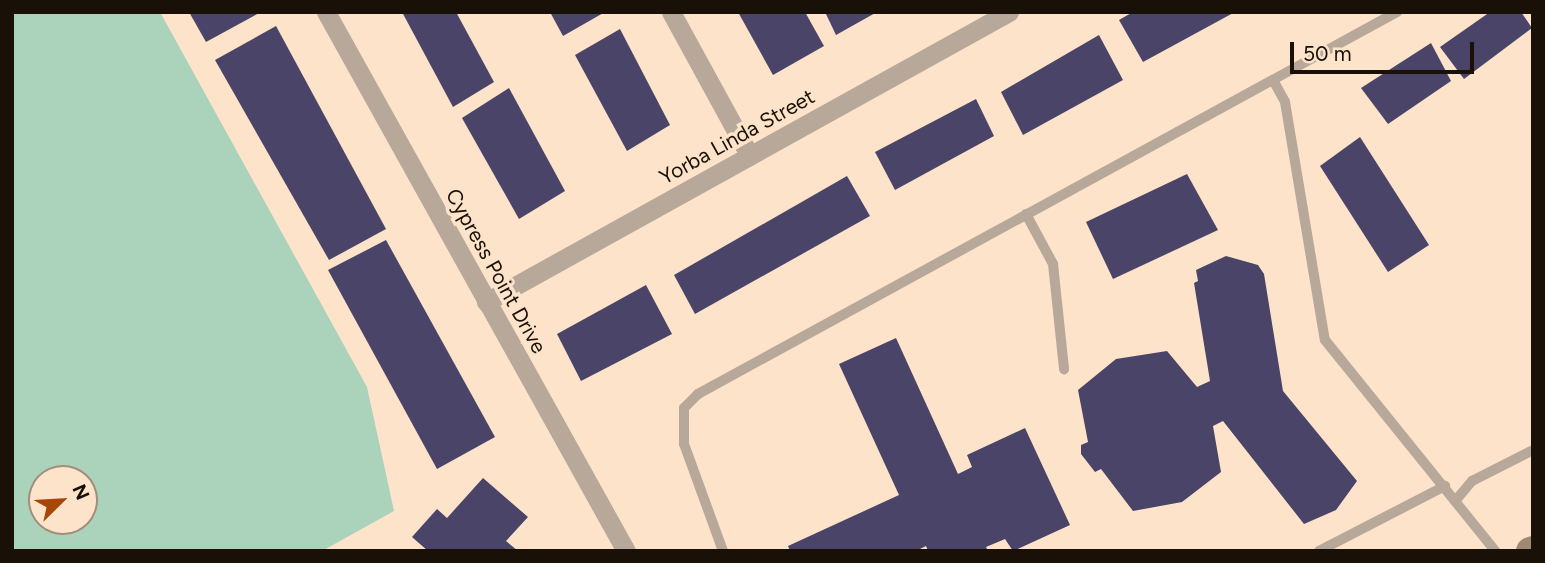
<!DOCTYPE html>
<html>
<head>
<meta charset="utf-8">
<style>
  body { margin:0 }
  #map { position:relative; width:1545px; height:563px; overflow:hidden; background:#fce3ca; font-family:Figtree,sans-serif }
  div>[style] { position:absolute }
  .green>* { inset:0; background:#abd2ba }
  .building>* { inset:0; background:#4b4469 }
  .lane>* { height:10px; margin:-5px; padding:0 5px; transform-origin:5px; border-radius:5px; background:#b8a89a }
  .street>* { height:19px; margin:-9.5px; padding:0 9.5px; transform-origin:9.5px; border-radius:9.5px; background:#b8a89a }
  .secondary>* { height:28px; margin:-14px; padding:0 14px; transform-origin:14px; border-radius:14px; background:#a08973 }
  span { translate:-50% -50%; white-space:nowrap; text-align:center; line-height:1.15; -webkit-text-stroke:7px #fce3ca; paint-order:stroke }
  .street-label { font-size:21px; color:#191108 }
  .frame { position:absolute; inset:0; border:14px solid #191108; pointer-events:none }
  .north { position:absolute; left:28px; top:465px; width:70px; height:70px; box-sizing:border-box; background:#fce3ca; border:2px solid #a18f7c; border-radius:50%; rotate:66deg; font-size:19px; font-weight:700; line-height:28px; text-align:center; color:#191108 }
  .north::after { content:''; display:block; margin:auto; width:24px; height:32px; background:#a8460a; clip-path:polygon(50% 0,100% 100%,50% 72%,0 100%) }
  .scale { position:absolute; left:1290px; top:42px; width:184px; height:32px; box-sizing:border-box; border:4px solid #191108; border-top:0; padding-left:9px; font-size:21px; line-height:24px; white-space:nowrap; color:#191108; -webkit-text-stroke:5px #fce3ca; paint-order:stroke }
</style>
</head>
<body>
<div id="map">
  <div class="green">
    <i style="clip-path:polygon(evenodd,12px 12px,160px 12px,367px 387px,394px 511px,322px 551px,12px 551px,12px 12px,42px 479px,84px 479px,84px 521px,42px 521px,42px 479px)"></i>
  </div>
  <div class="building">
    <i style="clip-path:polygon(189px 12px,261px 12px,206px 42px)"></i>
    <i style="clip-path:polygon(402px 12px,456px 12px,494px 82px,453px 107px)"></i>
    <i style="clip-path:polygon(550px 12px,605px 12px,563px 36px)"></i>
    <i style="clip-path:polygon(738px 12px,805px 12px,824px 46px,773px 75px)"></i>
    <i style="clip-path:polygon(825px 12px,877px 12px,836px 35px)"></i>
    <i style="clip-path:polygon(1133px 12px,1235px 12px,1143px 62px,1119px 20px)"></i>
    <i style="clip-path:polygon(1490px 12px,1521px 12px,1532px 28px,1464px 79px,1440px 47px)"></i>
    <i style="clip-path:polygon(276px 26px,386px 229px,329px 260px,215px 60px)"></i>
    <i style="clip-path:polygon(620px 29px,670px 125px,627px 151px,575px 55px)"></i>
    <i style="clip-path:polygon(1099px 35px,1123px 80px,1023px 135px,1001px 92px)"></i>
    <i style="clip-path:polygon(1431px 43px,1451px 81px,1388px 124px,1361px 88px)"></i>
    <i style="clip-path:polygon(509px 88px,565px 191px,519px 219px,462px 118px)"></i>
    <i style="clip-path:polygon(976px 99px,994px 136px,895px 190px,875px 152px)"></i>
    <i style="clip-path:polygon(1360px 137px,1429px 245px,1388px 272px,1320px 166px)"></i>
    <i style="clip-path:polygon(1187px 174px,1218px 230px,1113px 279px,1086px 222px)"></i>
    <i style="clip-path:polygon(847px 176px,870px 216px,695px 314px,674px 275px)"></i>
    <i style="clip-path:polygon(386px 240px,495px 437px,437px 469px,328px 270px)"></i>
    <i style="clip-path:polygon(1226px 256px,1258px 265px,1264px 274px,1283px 391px,1357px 481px,1336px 510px,1304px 524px,1223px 421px,1213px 426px,1221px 472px,1182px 502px,1133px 511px,1101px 469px,1095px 472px,1081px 454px,1081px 445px,1088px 442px,1078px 390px,1116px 359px,1167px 351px,1197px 387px,1210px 381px,1194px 283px,1198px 281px,1196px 270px)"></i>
    <i style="clip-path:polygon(646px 285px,672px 334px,581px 381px,557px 334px)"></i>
    <i style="clip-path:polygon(896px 338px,958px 474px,972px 467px,967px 455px,1025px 428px,1070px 525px,1013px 551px,1005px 539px,986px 547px,988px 551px,928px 551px,926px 546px,916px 551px,790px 551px,788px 546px,899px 495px,839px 364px)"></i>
    <i style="clip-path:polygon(483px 478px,528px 517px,506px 541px,518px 551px,428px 551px,412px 537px,437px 509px,447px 518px)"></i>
  </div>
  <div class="lane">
    <i style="left:1273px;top:80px;width:25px;rotate:61deg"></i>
    <i style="left:1285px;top:102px;width:241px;rotate:80.5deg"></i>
    <i style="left:1325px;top:340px;width:271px;rotate:51.1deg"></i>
    <i style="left:1026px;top:214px;width:57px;rotate:61.6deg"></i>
    <i style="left:1053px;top:264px;width:106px;rotate:84deg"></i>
    <i style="left:1456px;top:500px;width:25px;rotate:-50deg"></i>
    <i style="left:1472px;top:481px;width:68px;rotate:-26.9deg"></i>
    <i style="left:723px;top:551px;width:114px;rotate:-110deg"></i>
    <i style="left:684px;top:444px;width:36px;rotate:-90deg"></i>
    <i style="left:684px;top:408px;width:20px;rotate:-45deg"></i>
    <i style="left:698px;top:394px;width:797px;rotate:-28.66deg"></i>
    <i style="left:1319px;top:551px;width:142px;rotate:-27.3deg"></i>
  </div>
  <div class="street">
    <i style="left:326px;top:12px;width:617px;rotate:60.9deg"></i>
    <i style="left:671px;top:12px;width:164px;rotate:61.3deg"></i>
    <i style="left:486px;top:302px;width:598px;rotate:-29.01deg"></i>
  </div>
  <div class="secondary">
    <i style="left:1530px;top:551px;width:3px;rotate:-18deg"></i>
  </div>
  <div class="street-label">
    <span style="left:737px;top:137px;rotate:-29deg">Yorba Linda Street</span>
    <span style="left:496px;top:271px;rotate:61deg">Cypress Point Drive</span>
  </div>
  <div class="frame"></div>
  <div class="north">N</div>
  <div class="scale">50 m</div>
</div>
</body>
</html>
